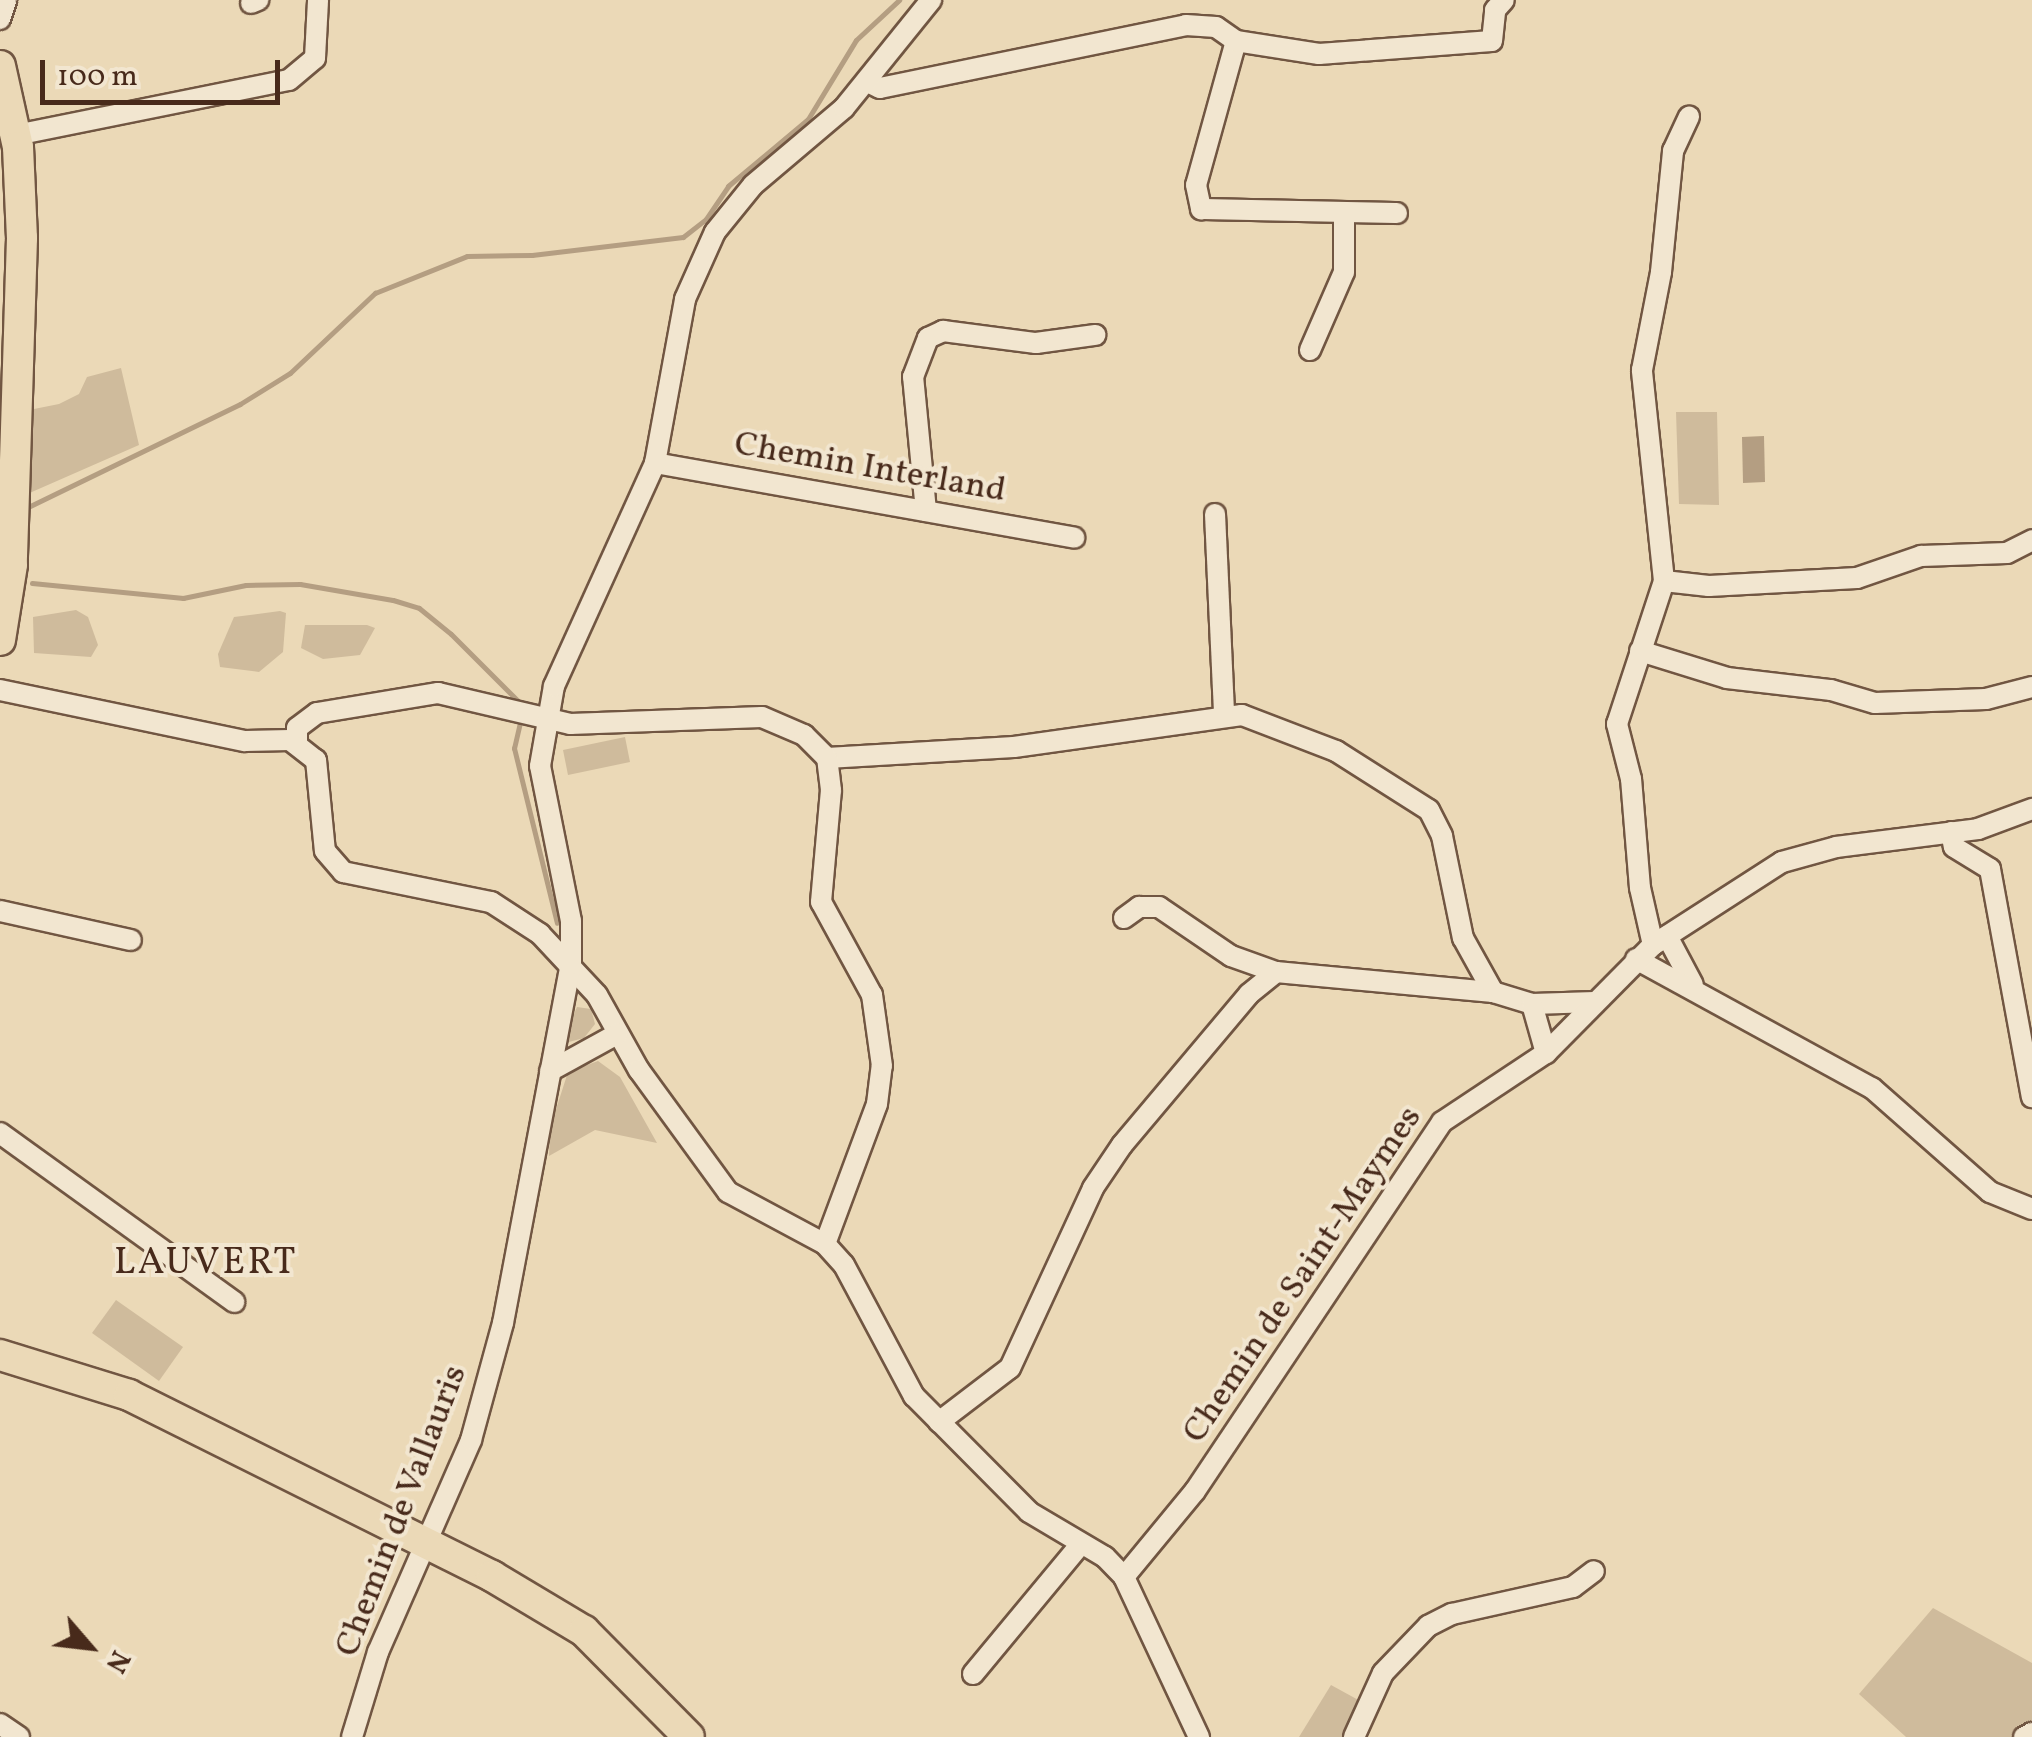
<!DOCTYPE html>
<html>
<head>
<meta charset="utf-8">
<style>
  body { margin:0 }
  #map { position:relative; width:2032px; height:1737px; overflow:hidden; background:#ebd9b7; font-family:Vollkorn,serif }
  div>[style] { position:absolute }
  .green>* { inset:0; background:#cfbb9c }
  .water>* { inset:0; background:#b49e82 }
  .stream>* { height:5px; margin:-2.5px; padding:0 2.5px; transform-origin:2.5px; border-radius:2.5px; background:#b49e82 }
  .roads { filter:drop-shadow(2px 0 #715642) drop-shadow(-2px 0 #715642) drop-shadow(0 2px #715642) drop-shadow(0 -2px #715642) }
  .minor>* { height:20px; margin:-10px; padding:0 10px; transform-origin:10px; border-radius:10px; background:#f2e6d0 }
  .primary>* { height:30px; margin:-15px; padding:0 15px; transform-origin:15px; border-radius:15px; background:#ebd9b7 }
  span { translate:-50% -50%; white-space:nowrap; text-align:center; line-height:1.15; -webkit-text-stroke:8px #f2e6d0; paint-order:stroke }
  .street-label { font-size:35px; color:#482a1b }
  .neighbourhood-label { font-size:38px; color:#482a1b; letter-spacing:2.5px }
  .north { position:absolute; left:40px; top:1597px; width:100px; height:100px; -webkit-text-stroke:8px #f2e6d0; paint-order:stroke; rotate:118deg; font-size:28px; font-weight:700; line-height:40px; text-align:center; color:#482a1b }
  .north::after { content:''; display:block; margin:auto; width:35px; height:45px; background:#482a1b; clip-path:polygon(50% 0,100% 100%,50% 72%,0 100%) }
  .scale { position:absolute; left:40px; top:60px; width:240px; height:45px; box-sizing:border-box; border:5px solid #482a1b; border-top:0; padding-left:12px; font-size:30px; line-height:35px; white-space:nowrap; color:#482a1b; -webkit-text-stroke:8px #f2e6d0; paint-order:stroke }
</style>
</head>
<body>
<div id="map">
  <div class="green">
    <i style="clip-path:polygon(121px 368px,139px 445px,25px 495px,34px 409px,59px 404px,79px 394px,87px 377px)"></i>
    <i style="clip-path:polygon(1676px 412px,1717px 412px,1719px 505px,1679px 504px)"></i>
    <i style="clip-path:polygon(76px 610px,88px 617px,98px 645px,91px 657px,34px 653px,33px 617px)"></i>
    <i style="clip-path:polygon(280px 611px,286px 613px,283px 652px,259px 672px,220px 667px,218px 654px,234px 617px)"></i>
    <i style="clip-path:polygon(305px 625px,367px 625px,375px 628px,360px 655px,323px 659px,301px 648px)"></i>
    <i style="clip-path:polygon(625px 737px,630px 762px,568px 775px,563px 750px)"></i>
    <i style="clip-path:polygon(577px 1007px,591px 1009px,595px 1024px,584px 1038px,561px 1044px)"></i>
    <i style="clip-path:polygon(598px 1061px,620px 1077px,657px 1143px,595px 1130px,549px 1156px,550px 1128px,568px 1072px)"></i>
    <i style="clip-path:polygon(116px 1300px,183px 1347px,159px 1381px,92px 1333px)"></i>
    <i style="clip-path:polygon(1933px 1608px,2032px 1663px,2032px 1737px,1906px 1737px,1859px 1694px)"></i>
    <i style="clip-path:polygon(1331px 1685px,1362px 1702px,1349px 1737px,1299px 1737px)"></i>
  </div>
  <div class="water">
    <i style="clip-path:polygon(1764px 436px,1765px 482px,1743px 483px,1742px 437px)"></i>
  </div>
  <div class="stream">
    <i style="left:26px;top:508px;width:238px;rotate:-25.9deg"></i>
    <i style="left:240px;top:404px;width:59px;rotate:-31.8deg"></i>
    <i style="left:290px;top:373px;width:117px;rotate:-43.3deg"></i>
    <i style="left:375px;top:293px;width:99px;rotate:-21.9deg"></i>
    <i style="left:467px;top:256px;width:65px;rotate:-0.9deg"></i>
    <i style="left:532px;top:255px;width:152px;rotate:-6.8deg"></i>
    <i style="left:683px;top:237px;width:29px;rotate:-38deg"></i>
    <i style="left:706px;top:219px;width:40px;rotate:-56deg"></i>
    <i style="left:728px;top:186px;width:104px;rotate:-39.9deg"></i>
    <i style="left:808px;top:119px;width:92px;rotate:-58.7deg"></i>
    <i style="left:856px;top:40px;width:59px;rotate:-42.9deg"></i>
    <i style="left:32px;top:583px;width:152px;rotate:5.7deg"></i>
    <i style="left:183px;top:598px;width:64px;rotate:-11.7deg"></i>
    <i style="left:246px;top:585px;width:54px;rotate:-1.1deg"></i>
    <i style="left:300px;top:584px;width:94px;rotate:9.8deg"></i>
    <i style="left:393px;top:600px;width:27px;rotate:17deg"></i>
    <i style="left:419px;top:608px;width:41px;rotate:39.1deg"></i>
    <i style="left:451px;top:634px;width:103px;rotate:45deg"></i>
    <i style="left:521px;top:718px;width:31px;rotate:103deg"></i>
    <i style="left:514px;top:748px;width:180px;rotate:76.2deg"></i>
  </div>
  <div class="roads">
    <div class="minor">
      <i style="left:251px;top:3px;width:8px;rotate:-23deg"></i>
      <i style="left:0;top:19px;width:20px;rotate:-72deg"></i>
      <i style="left:1236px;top:41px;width:149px;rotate:105.5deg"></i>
      <i style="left:1196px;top:185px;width:25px;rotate:78deg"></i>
      <i style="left:1201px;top:209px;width:196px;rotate:1.2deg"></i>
      <i style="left:868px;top:82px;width:13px;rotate:27deg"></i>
      <i style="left:880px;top:88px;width:312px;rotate:-11.6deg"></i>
      <i style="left:1186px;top:25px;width:30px;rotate:4deg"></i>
      <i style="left:1216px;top:27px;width:24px;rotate:35deg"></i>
      <i style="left:1236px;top:41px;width:84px;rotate:8.9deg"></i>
      <i style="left:1319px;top:54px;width:173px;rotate:-4.3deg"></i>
      <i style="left:1492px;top:41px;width:31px;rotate:-84deg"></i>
      <i style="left:1495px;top:10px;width:13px;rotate:-48deg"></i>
      <i style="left:16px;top:135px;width:278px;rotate:-11.4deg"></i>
      <i style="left:289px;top:80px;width:34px;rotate:-40deg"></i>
      <i style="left:315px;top:58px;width:58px;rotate:-87deg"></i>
      <i style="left:1310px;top:350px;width:85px;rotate:-66.4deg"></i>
      <i style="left:1344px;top:272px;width:59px;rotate:-90deg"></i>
      <i style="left:655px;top:463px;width:426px;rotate:10.1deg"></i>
      <i style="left:926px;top:511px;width:135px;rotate:-95.5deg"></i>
      <i style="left:913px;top:377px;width:42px;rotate:-69deg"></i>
      <i style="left:928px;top:338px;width:17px;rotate:-25deg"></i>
      <i style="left:943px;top:331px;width:94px;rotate:7.4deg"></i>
      <i style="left:1036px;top:343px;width:60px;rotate:-7.7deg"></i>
      <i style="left:1215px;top:514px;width:201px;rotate:87.4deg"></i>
      <i style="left:1664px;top:581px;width:45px;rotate:6.3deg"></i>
      <i style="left:1709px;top:586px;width:148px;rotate:-3.1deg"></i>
      <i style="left:1857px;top:578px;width:68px;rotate:-19deg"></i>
      <i style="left:1921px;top:556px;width:86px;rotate:-2deg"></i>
      <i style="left:2007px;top:553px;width:28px;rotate:-27deg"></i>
      <i style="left:1640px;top:651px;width:91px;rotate:17.2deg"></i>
      <i style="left:1727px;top:678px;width:105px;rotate:6.6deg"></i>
      <i style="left:1831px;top:690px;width:46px;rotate:16.5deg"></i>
      <i style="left:1875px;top:703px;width:111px;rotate:-2.1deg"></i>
      <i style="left:1986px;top:699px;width:48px;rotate:-14.6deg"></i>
      <i style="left:0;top:690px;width:250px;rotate:11.8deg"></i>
      <i style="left:245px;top:741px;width:45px;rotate:-1.3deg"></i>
      <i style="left:290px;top:740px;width:33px;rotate:38deg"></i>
      <i style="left:316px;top:760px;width:91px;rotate:84.4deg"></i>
      <i style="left:325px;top:851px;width:28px;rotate:49deg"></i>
      <i style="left:343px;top:872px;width:151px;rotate:11.5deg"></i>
      <i style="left:491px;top:902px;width:59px;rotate:33.1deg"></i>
      <i style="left:540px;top:934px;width:83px;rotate:46.9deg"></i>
      <i style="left:597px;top:995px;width:86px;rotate:60.8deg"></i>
      <i style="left:639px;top:1070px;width:151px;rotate:53.9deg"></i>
      <i style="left:728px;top:1192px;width:110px;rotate:28.2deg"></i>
      <i style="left:825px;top:1244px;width:28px;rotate:48deg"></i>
      <i style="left:844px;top:1265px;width:149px;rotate:61.9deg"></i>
      <i style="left:914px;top:1396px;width:163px;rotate:45.2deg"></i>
      <i style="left:1029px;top:1512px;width:88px;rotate:30.6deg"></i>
      <i style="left:1105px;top:1557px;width:28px;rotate:46deg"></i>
      <i style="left:1124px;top:1577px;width:177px;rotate:64.9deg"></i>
      <i style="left:297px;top:743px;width:15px;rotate:-90deg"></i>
      <i style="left:297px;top:728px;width:25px;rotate:-37deg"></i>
      <i style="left:317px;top:713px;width:123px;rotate:-9.4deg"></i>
      <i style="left:438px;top:693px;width:136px;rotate:13.2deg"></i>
      <i style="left:570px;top:724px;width:192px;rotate:-2.1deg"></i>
      <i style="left:762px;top:717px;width:46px;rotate:23.2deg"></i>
      <i style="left:804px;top:735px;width:33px;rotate:45deg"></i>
      <i style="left:827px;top:758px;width:187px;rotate:-3.4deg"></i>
      <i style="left:1014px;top:747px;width:230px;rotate:-8deg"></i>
      <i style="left:1242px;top:715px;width:101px;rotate:21deg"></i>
      <i style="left:1336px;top:751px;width:110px;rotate:32.4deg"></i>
      <i style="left:1429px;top:810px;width:29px;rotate:63deg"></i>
      <i style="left:1442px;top:836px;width:104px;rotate:78.4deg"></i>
      <i style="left:1463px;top:938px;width:62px;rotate:60.9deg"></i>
      <i style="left:1951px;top:832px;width:15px;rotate:79deg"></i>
      <i style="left:1954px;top:847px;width:42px;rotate:31.4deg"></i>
      <i style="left:1990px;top:869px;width:232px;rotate:79.6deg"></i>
      <i style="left:0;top:911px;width:134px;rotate:12.5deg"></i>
      <i style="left:1124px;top:918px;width:19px;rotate:-36deg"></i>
      <i style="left:1139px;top:907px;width:20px"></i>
      <i style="left:1159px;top:907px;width:87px;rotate:34.2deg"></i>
      <i style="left:1231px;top:956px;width:48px;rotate:19.6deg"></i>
      <i style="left:1276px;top:972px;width:218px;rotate:5.3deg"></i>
      <i style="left:1493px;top:992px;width:41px;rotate:17.1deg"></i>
      <i style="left:1532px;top:1004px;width:63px;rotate:-1.8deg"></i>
      <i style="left:1667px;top:936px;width:55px;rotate:62deg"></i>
      <i style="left:1653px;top:945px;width:58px;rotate:-102.8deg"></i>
      <i style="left:1640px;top:888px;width:109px;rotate:-94.7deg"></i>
      <i style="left:1631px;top:779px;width:57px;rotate:-104.3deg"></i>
      <i style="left:1617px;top:724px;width:151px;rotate:-71.8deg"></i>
      <i style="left:1664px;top:581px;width:212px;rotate:-96deg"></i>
      <i style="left:1642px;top:370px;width:100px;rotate:-79deg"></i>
      <i style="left:1661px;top:272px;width:122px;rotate:-84.3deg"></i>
      <i style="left:1673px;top:151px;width:38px;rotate:-65deg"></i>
      <i style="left:1636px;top:959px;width:269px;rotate:28.7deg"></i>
      <i style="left:1872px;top:1088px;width:157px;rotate:41.4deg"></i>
      <i style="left:1990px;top:1192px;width:45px;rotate:22deg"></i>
      <i style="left:1532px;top:1004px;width:51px;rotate:74.1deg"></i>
      <i style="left:550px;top:1071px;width:77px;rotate:-28.9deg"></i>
      <i style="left:0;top:1133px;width:289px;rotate:35.8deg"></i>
      <i style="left:825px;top:1244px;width:149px;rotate:-69.6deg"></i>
      <i style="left:877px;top:1104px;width:38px;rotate:-83deg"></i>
      <i style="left:882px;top:1066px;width:72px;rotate:-98deg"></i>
      <i style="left:872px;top:995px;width:106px;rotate:-118.7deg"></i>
      <i style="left:821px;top:902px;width:112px;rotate:-84.9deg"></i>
      <i style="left:831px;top:790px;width:32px;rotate:-97deg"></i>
      <i style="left:939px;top:1422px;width:89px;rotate:-37.3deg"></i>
      <i style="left:1010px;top:1368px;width:198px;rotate:-65.2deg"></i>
      <i style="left:1093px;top:1188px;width:52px;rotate:-56deg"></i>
      <i style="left:1122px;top:1145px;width:197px;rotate:-49.9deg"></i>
      <i style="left:1249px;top:994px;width:35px;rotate:-39deg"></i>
      <i style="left:1124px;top:1577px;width:112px;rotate:-50.5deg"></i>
      <i style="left:1195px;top:1491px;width:444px;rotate:-56.2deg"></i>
      <i style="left:1442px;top:1122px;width:125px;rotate:-33.6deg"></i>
      <i style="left:1546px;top:1053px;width:152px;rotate:-45.3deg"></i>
      <i style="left:1653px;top:945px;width:153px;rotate:-32.8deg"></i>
      <i style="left:1782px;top:862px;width:56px;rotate:-15.5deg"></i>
      <i style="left:1836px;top:847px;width:143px;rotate:-7.2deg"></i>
      <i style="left:1978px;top:829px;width:58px;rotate:-20.3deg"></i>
      <i style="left:973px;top:1674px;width:169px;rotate:-50.3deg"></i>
      <i style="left:0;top:1724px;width:23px;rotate:34deg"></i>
      <i style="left:352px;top:1737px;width:89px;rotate:-73deg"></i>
      <i style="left:378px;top:1652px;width:232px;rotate:-66.3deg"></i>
      <i style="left:471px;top:1440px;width:121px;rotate:-74.7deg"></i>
      <i style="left:503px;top:1323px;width:365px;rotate:-79.3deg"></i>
      <i style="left:571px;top:964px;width:43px;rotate:-90deg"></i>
      <i style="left:571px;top:921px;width:158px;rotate:-101.3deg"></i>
      <i style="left:540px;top:766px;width:81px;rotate:-80.1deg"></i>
      <i style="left:554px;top:686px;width:245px;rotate:-65.6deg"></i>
      <i style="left:655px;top:463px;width:167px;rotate:-79.6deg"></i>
      <i style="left:685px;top:299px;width:73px;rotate:-65.9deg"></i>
      <i style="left:715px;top:232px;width:60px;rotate:-51deg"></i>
      <i style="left:753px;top:185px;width:119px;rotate:-40.2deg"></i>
      <i style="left:844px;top:108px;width:139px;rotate:-51.1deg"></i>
      <i style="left:1354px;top:1737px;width:70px;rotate:-65.6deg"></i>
      <i style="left:1383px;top:1673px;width:65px;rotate:-46.2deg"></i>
      <i style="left:1428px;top:1626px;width:27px;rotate:-27deg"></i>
      <i style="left:1452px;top:1614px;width:124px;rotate:-12.6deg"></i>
      <i style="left:1573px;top:1587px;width:26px;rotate:-37deg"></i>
      <i style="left:2024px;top:1737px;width:9px;rotate:-27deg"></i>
    </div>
    <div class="primary">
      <i style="left:0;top:66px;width:83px;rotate:77.5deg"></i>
      <i style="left:18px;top:147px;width:91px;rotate:87.5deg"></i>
      <i style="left:22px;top:238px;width:327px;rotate:91.8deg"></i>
      <i style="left:12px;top:565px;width:76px;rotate:99.1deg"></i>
      <i style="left:0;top:1355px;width:135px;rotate:17.2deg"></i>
      <i style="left:129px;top:1395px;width:406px;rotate:26.5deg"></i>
      <i style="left:492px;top:1576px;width:107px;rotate:30.9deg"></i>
      <i style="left:584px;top:1631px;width:149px;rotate:45.3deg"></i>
    </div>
  </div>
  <div class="street-label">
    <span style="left:870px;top:468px;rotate:10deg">Chemin Interland</span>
    <span style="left:1303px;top:1275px;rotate:-56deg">Chemin de Saint-Maymes</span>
    <span style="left:402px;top:1511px;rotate:-69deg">Chemin de Vallauris</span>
  </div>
  <div class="neighbourhood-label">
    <span style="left:206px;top:1264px">LAUVERT</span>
  </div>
  <div class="north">N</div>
  <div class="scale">100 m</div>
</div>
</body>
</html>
